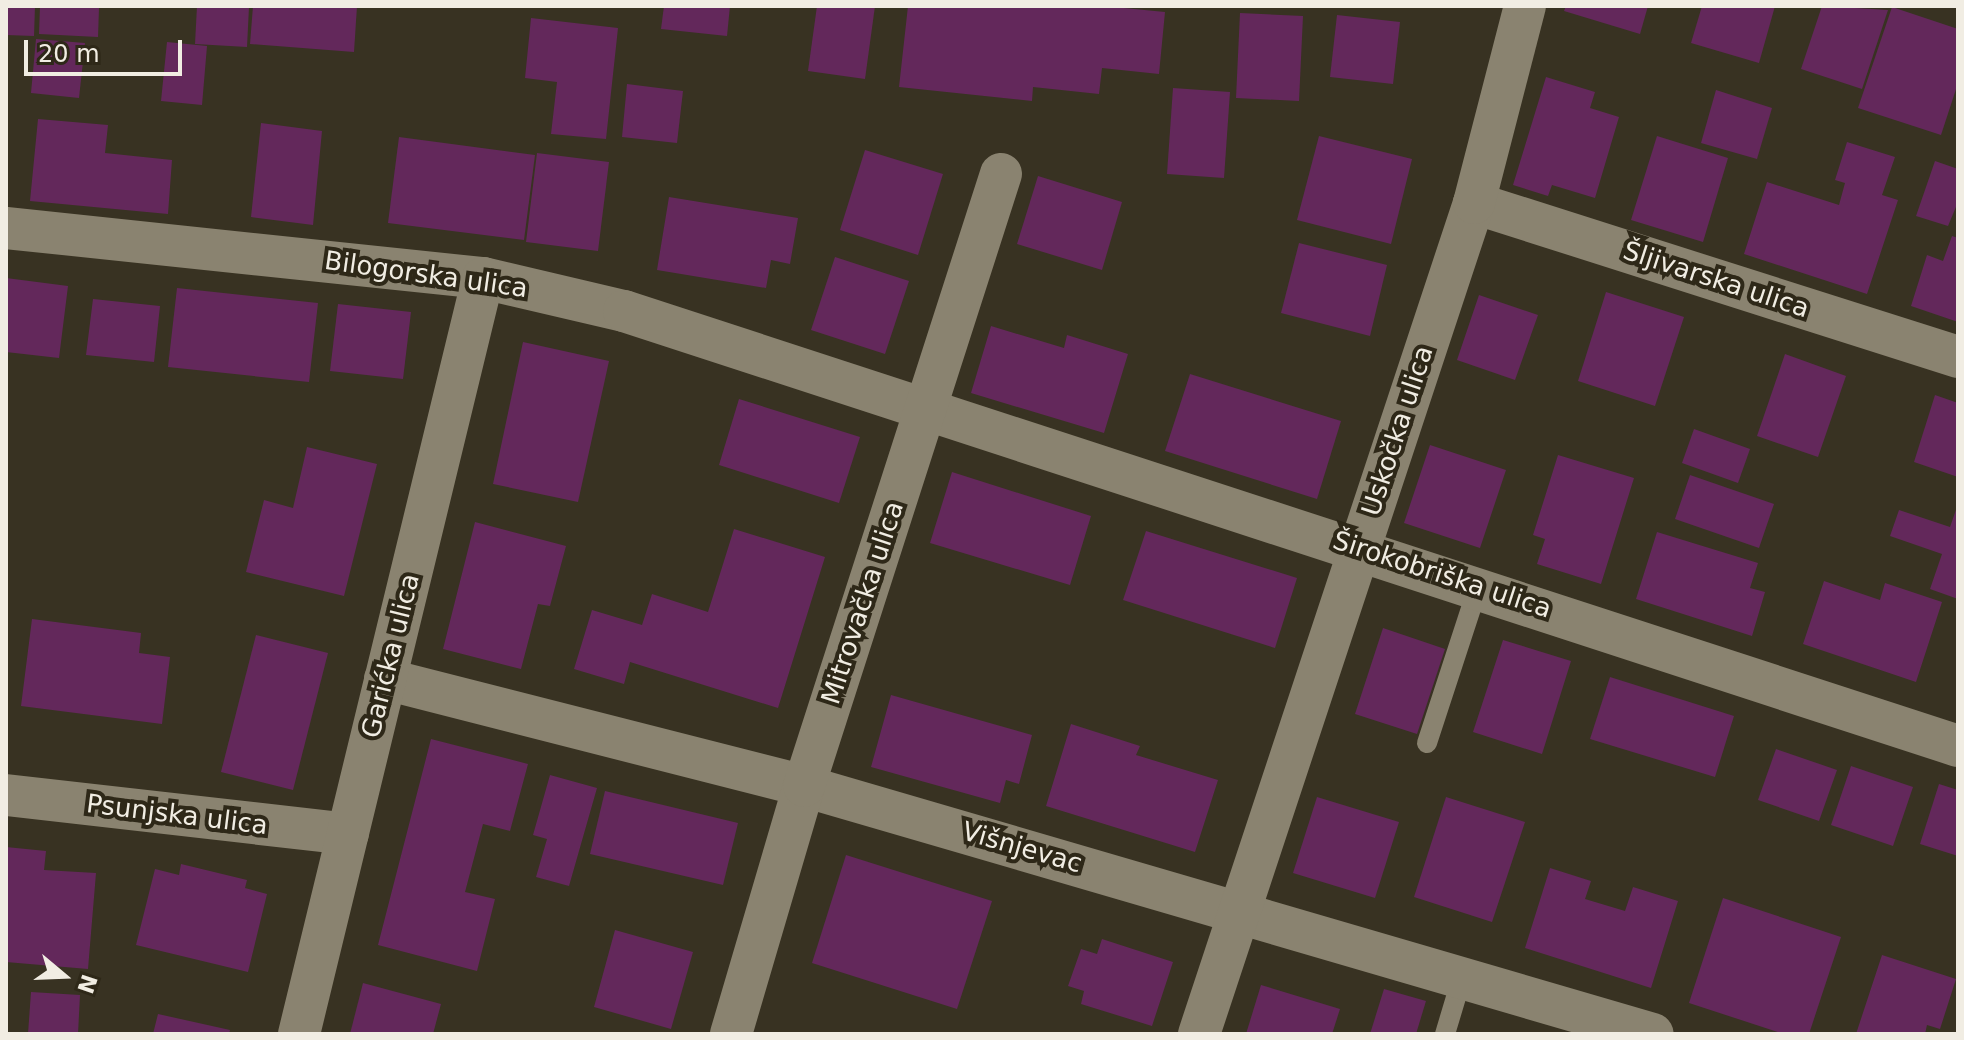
<!DOCTYPE html>
<html>
<head>
<meta charset="utf-8">
<style>
  body { margin:0 }
  #map { position:relative; width:1964px; height:1040px; overflow:hidden; background:#383222; font-family:"DejaVu Sans",sans-serif }
  div>[style] { position:absolute }
  .building>* { inset:0; background:#63285b }
  .service>* { height:20px; margin:-10px; padding:0 10px; transform-origin:10px; border-radius:10px; background:#8a8370 }
  .minor>* { height:42px; margin:-21px; padding:0 21px; transform-origin:21px; border-radius:21px; background:#8a8370 }
  span { translate:-50% -50%; white-space:nowrap; text-align:center; line-height:1.15; -webkit-text-stroke:8px #2e2818; paint-order:stroke }
  .street-label { font-size:26px; color:#f1ede3 }
  .frame { position:absolute; inset:0; border:8px solid #f1ede3; pointer-events:none }
  .north { position:absolute; left:24px; top:936px; width:80px; height:80px; -webkit-text-stroke:6px #2e2818; paint-order:stroke; rotate:109deg; font-size:22px; font-weight:700; line-height:32px; text-align:center; color:#f1ede3 }
  .north::after { content:''; display:block; margin:auto; width:28px; height:36px; background:#f1ede3; clip-path:polygon(50% 0,100% 100%,50% 72%,0 100%) }
  .scale { position:absolute; left:24px; top:40px; width:158px; height:36px; box-sizing:border-box; border:4px solid #f1ede3; border-top:0; padding-left:10px; font-size:24px; line-height:28px; white-space:nowrap; color:#f1ede3; -webkit-text-stroke:6px #2e2818; paint-order:stroke }
</style>
</head>
<body>
<div id="map">
  <div class="building">
    <i style="clip-path:polygon(6px 6px,35px 6px,34px 36px,6px 35px)"></i>
    <i style="clip-path:polygon(40px 6px,99px 8px,98px 37px,39px 34px)"></i>
    <i style="clip-path:polygon(197px 6px,249px 7px,247px 47px,195px 44px)"></i>
    <i style="clip-path:polygon(253px 6px,357px 6px,354px 52px,250px 44px)"></i>
    <i style="clip-path:polygon(664px 6px,730px 6px,727px 36px,661px 29px)"></i>
    <i style="clip-path:polygon(817px 6px,875px 6px,865px 79px,808px 71px)"></i>
    <i style="clip-path:polygon(908px 6px,1103px 6px,1165px 12px,1159px 74px,1102px 68px,1099px 94px,1033px 87px,1032px 101px,899px 87px)"></i>
    <i style="clip-path:polygon(1566px 6px,1648px 6px,1640px 34px,1564px 11px)"></i>
    <i style="clip-path:polygon(1702px 6px,1775px 6px,1759px 63px,1691px 43px)"></i>
    <i style="clip-path:polygon(1822px 6px,1888px 10px,1862px 89px,1801px 69px)"></i>
    <i style="clip-path:polygon(1892px 7px,1958px 29px,1958px 83px,1941px 135px,1858px 108px)"></i>
    <i style="clip-path:polygon(1240px 13px,1303px 16px,1299px 101px,1236px 98px)"></i>
    <i style="clip-path:polygon(1337px 15px,1400px 22px,1393px 84px,1330px 77px)"></i>
    <i style="clip-path:polygon(531px 18px,618px 28px,606px 139px,551px 134px,557px 82px,525px 78px)"></i>
    <i style="clip-path:polygon(36px 39px,85px 43px,79px 98px,31px 93px)"></i>
    <i style="clip-path:polygon(167px 42px,207px 46px,202px 105px,161px 101px)"></i>
    <i style="clip-path:polygon(1546px 77px,1595px 92px,1590px 108px,1619px 117px,1595px 198px,1552px 185px,1548px 196px,1513px 185px)"></i>
    <i style="clip-path:polygon(627px 84px,683px 91px,677px 143px,622px 137px)"></i>
    <i style="clip-path:polygon(1173px 88px,1230px 92px,1224px 178px,1167px 174px)"></i>
    <i style="clip-path:polygon(1716px 90px,1772px 108px,1757px 159px,1701px 143px)"></i>
    <i style="clip-path:polygon(38px 119px,108px 125px,105px 153px,172px 160px,168px 214px,30px 201px)"></i>
    <i style="clip-path:polygon(261px 123px,322px 131px,313px 225px,251px 217px)"></i>
    <i style="clip-path:polygon(1319px 136px,1412px 159px,1391px 244px,1297px 220px)"></i>
    <i style="clip-path:polygon(1657px 136px,1728px 158px,1703px 242px,1631px 220px)"></i>
    <i style="clip-path:polygon(399px 137px,535px 155px,524px 240px,388px 223px)"></i>
    <i style="clip-path:polygon(1847px 142px,1895px 157px,1882px 195px,1898px 200px,1867px 294px,1744px 254px,1767px 182px,1839px 205px,1845px 183px,1835px 180px)"></i>
    <i style="clip-path:polygon(865px 150px,943px 174px,918px 255px,840px 230px)"></i>
    <i style="clip-path:polygon(537px 153px,609px 162px,598px 251px,526px 242px)"></i>
    <i style="clip-path:polygon(1935px 161px,1958px 169px,1958px 202px,1948px 226px,1916px 216px)"></i>
    <i style="clip-path:polygon(1038px 176px,1122px 202px,1102px 270px,1017px 244px)"></i>
    <i style="clip-path:polygon(669px 197px,798px 218px,790px 264px,771px 260px,766px 288px,657px 270px)"></i>
    <i style="clip-path:polygon(1952px 236px,1958px 238px,1958px 322px,1911px 306px,1927px 255px,1943px 261px)"></i>
    <i style="clip-path:polygon(1299px 243px,1387px 265px,1370px 336px,1281px 313px)"></i>
    <i style="clip-path:polygon(835px 257px,909px 281px,885px 354px,811px 330px)"></i>
    <i style="clip-path:polygon(6px 278px,68px 286px,59px 358px,6px 352px)"></i>
    <i style="clip-path:polygon(177px 288px,318px 303px,309px 382px,168px 367px)"></i>
    <i style="clip-path:polygon(1606px 292px,1684px 317px,1655px 406px,1578px 381px)"></i>
    <i style="clip-path:polygon(1479px 295px,1538px 315px,1515px 380px,1457px 360px)"></i>
    <i style="clip-path:polygon(93px 299px,160px 306px,154px 362px,86px 355px)"></i>
    <i style="clip-path:polygon(338px 304px,411px 312px,403px 379px,330px 371px)"></i>
    <i style="clip-path:polygon(991px 326px,1064px 348px,1067px 335px,1128px 354px,1104px 433px,971px 393px)"></i>
    <i style="clip-path:polygon(523px 342px,609px 361px,578px 502px,493px 484px)"></i>
    <i style="clip-path:polygon(1785px 354px,1846px 376px,1818px 457px,1757px 436px)"></i>
    <i style="clip-path:polygon(1190px 374px,1341px 421px,1317px 499px,1165px 451px)"></i>
    <i style="clip-path:polygon(1935px 395px,1958px 403px,1958px 477px,1914px 462px)"></i>
    <i style="clip-path:polygon(739px 399px,860px 437px,839px 503px,719px 465px)"></i>
    <i style="clip-path:polygon(1694px 429px,1750px 449px,1738px 483px,1682px 463px)"></i>
    <i style="clip-path:polygon(1430px 445px,1506px 470px,1480px 548px,1404px 523px)"></i>
    <i style="clip-path:polygon(307px 447px,377px 464px,344px 596px,246px 572px,264px 500px,293px 508px)"></i>
    <i style="clip-path:polygon(1558px 455px,1634px 478px,1601px 584px,1537px 564px,1545px 539px,1533px 535px)"></i>
    <i style="clip-path:polygon(952px 472px,1091px 516px,1070px 585px,930px 543px)"></i>
    <i style="clip-path:polygon(1690px 475px,1774px 504px,1759px 548px,1675px 519px)"></i>
    <i style="clip-path:polygon(1958px 504px,1958px 599px,1930px 589px,1942px 554px,1890px 536px,1899px 510px,1950px 527px)"></i>
    <i style="clip-path:polygon(475px 522px,566px 546px,550px 606px,538px 604px,521px 669px,443px 649px)"></i>
    <i style="clip-path:polygon(734px 529px,825px 557px,778px 708px,630px 662px,624px 684px,574px 669px,592px 610px,642px 625px,652px 594px,708px 612px)"></i>
    <i style="clip-path:polygon(1146px 531px,1297px 578px,1275px 648px,1123px 600px)"></i>
    <i style="clip-path:polygon(1657px 532px,1758px 563px,1750px 588px,1765px 592px,1752px 636px,1636px 599px)"></i>
    <i style="clip-path:polygon(1824px 581px,1880px 600px,1885px 583px,1942px 602px,1916px 682px,1803px 644px)"></i>
    <i style="clip-path:polygon(32px 619px,141px 633px,139px 653px,170px 657px,162px 724px,21px 706px)"></i>
    <i style="clip-path:polygon(1383px 628px,1445px 649px,1417px 734px,1355px 714px)"></i>
    <i style="clip-path:polygon(256px 635px,328px 653px,293px 790px,221px 772px)"></i>
    <i style="clip-path:polygon(1503px 640px,1571px 661px,1542px 754px,1473px 732px)"></i>
    <i style="clip-path:polygon(1610px 677px,1734px 716px,1715px 777px,1590px 739px)"></i>
    <i style="clip-path:polygon(891px 695px,1032px 735px,1019px 784px,1006px 780px,1000px 803px,871px 767px)"></i>
    <i style="clip-path:polygon(1071px 724px,1140px 746px,1136px 755px,1218px 780px,1195px 852px,1046px 806px)"></i>
    <i style="clip-path:polygon(431px 739px,528px 764px,510px 831px,483px 824px,465px 892px,495px 899px,477px 971px,378px 945px)"></i>
    <i style="clip-path:polygon(1776px 749px,1837px 770px,1819px 821px,1758px 800px)"></i>
    <i style="clip-path:polygon(1851px 766px,1913px 787px,1893px 846px,1831px 825px)"></i>
    <i style="clip-path:polygon(550px 775px,597px 788px,569px 886px,536px 877px,547px 839px,533px 835px)"></i>
    <i style="clip-path:polygon(1939px 784px,1958px 790px,1958px 856px,1920px 844px)"></i>
    <i style="clip-path:polygon(605px 791px,738px 823px,723px 885px,590px 854px)"></i>
    <i style="clip-path:polygon(1317px 797px,1399px 822px,1375px 898px,1293px 873px)"></i>
    <i style="clip-path:polygon(1446px 797px,1525px 822px,1492px 922px,1414px 897px)"></i>
    <i style="clip-path:polygon(6px 847px,46px 851px,44px 870px,96px 873px,88px 969px,6px 962px)"></i>
    <i style="clip-path:polygon(846px 855px,992px 901px,957px 1009px,812px 963px)"></i>
    <i style="clip-path:polygon(181px 864px,247px 880px,245px 888px,267px 894px,248px 972px,136px 945px,155px 869px,179px 875px)"></i>
    <i style="clip-path:polygon(1550px 868px,1591px 881px,1585px 899px,1625px 911px,1633px 887px,1678px 901px,1651px 988px,1525px 948px)"></i>
    <i style="clip-path:polygon(1723px 898px,1841px 937px,1809px 1034px,1784px 1034px,1689px 1003px)"></i>
    <i style="clip-path:polygon(615px 930px,693px 952px,671px 1029px,594px 1007px)"></i>
    <i style="clip-path:polygon(1102px 939px,1173px 962px,1152px 1026px,1081px 1004px,1084px 991px,1068px 986px,1081px 949px,1097px 954px)"></i>
    <i style="clip-path:polygon(1882px 955px,1956px 979px,1940px 1029px,1927px 1025px,1925px 1034px,1856px 1034px)"></i>
    <i style="clip-path:polygon(363px 983px,441px 1004px,433px 1034px,350px 1034px)"></i>
    <i style="clip-path:polygon(1261px 985px,1340px 1009px,1332px 1034px,1246px 1034px)"></i>
    <i style="clip-path:polygon(1384px 989px,1426px 1001px,1416px 1034px,1370px 1034px)"></i>
    <i style="clip-path:polygon(31px 992px,80px 995px,78px 1034px,28px 1034px)"></i>
    <i style="clip-path:polygon(158px 1014px,230px 1030px,229px 1034px,153px 1034px)"></i>
  </div>
  <div class="service">
    <i style="left:1427px;top:743px;width:164px;rotate:-71.9deg"></i>
    <i style="left:1445px;top:1034px;width:63px;rotate:-73.3deg"></i>
  </div>
  <div class="minor">
    <i style="left:1474px;top:203px;width:508px;rotate:17.65deg"></i>
    <i style="left:6px;top:228px;width:480px;rotate:6deg"></i>
    <i style="left:483px;top:278px;width:145px;rotate:13.2deg"></i>
    <i style="left:624px;top:311px;width:1403px;rotate:18.06deg"></i>
    <i style="left:385px;top:679px;width:432px;rotate:14.3deg"></i>
    <i style="left:804px;top:786px;width:884px;rotate:16.28deg"></i>
    <i style="left:6px;top:795px;width:344px;rotate:6.5deg"></i>
    <i style="left:299px;top:1034px;width:778px;rotate:-76.32deg"></i>
    <i style="left:731px;top:1034px;width:259px;rotate:-73.6deg"></i>
    <i style="left:804px;top:786px;width:643px;rotate:-72.16deg"></i>
    <i style="left:1199px;top:1034px;width:875px;rotate:-71.69deg"></i>
    <i style="left:1474px;top:203px;width:203px;rotate:-75.5deg"></i>
  </div>
  <div class="street-label">
    <span style="left:426px;top:275px;rotate:8deg">Bilogorska ulica</span>
    <span style="left:1716px;top:280px;rotate:18deg">Šljivarska ulica</span>
    <span style="left:1398px;top:431px;rotate:-72deg">Uskočka ulica</span>
    <span style="left:1442px;top:575px;rotate:18deg">Širokobriška ulica</span>
    <span style="left:863px;top:603px;rotate:-72deg">Mitrovačka ulica</span>
    <span style="left:391px;top:656px;rotate:-76deg">Garićka ulica</span>
    <span style="left:177px;top:815px;rotate:7deg">Psunjska ulica</span>
    <span style="left:1022px;top:848px;rotate:16deg">Višnjevac</span>
  </div>
  <div class="frame"></div>
  <div class="north">N</div>
  <div class="scale">20 m</div>
</div>
</body>
</html>
